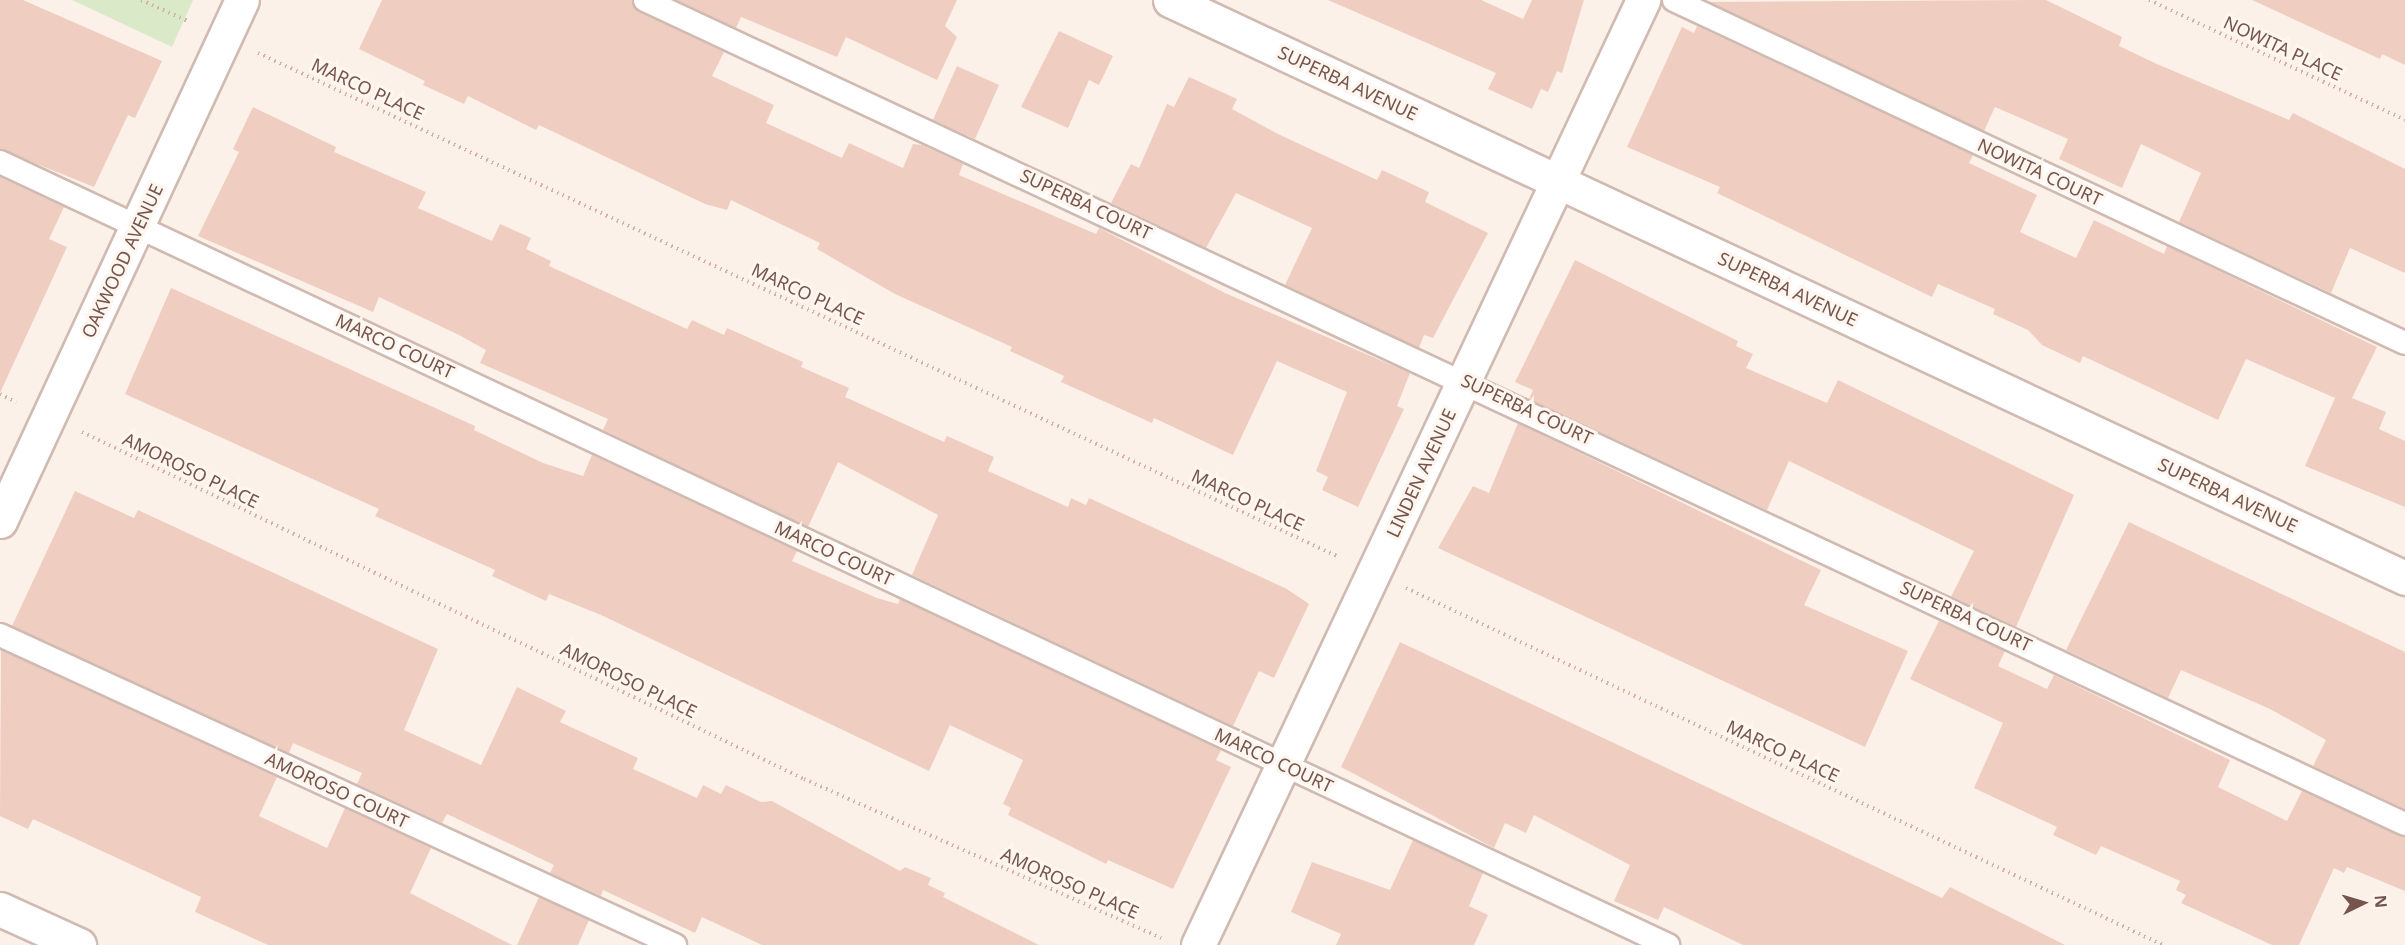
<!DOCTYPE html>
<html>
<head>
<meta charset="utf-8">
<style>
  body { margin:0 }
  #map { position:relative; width:2405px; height:945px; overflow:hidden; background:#fcf1e8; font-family:"Noto Sans",sans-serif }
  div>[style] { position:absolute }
  .green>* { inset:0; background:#dae9c7 }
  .building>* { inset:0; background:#f0cdc1 }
  .path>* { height:4px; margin-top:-2px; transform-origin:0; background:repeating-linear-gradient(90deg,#d5b0a4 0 1.5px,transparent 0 6px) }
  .roads { filter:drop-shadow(2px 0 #d0bab1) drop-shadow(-2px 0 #d0bab1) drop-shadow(0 2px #d0bab1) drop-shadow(0 -2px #d0bab1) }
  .service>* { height:22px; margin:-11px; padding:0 11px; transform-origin:11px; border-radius:11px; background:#fff }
  .minor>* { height:33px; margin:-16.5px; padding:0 16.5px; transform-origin:16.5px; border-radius:16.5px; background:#fff }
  span { translate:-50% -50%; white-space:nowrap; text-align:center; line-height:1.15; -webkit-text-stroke:6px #fef6ef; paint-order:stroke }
  .street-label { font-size:18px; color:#75554d }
  .north { position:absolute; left:2333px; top:873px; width:60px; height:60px; -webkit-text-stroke:4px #fef6ef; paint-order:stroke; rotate:85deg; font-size:16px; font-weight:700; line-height:24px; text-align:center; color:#75554d }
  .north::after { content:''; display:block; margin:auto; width:21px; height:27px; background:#75554d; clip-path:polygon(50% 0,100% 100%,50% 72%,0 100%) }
</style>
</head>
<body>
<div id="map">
  <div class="green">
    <i style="clip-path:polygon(72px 0,193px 0,172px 47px)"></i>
  </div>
  <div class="building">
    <i style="clip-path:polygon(0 0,23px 0,162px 61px,135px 118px,128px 115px,94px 187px,0 149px)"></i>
    <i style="clip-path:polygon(382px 0,632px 0,639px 12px,724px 52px,712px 76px,774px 105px,766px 123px,842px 158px,849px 143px,903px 168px,913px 144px,922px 145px,963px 164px,959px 175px,1096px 234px,1099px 228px,1225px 293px,1410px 373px,1397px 406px,1404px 409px,1358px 507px,1322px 490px,1328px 477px,1316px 471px,1347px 392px,1277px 361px,1233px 455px,1154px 418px,1152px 423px,1061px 382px,1064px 376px,1010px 351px,1012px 347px,895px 294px,817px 249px,820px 243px,731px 200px,727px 210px,705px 204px,539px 125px,536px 130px,468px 96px,464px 104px,423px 85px,425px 81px,359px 49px)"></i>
    <i style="clip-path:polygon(677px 0,957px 0,945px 26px,957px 37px,937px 80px,846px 37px,837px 57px,741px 17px,736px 28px)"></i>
    <i style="clip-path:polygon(1328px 0,1481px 0,1523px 19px,1532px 0,1584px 0,1562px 73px,1557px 71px,1548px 92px,1541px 89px,1532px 109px,1488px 89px,1496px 73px)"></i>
    <i style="clip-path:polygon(2046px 0,2122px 37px,2119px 46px,2157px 64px,2289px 120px,2293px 113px,2405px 169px,2405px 273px,2350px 248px,2331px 293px,2179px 222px,2201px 173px,2141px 144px,2122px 188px,2059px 159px,2068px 139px,1995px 107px,1984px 131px,1709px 2px)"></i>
    <i style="clip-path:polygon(2252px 0,2405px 0,2405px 65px,2382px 54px,2380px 59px)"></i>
    <i style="clip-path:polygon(1697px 26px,1973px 155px,1969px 163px,2037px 195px,2020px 232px,2076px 258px,2094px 220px,2164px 254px,2167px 246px,2377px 347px,2352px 398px,2386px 412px,2379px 429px,2405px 441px,2405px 507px,2305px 466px,2335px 398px,2246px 359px,2218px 420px,2083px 356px,2080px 363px,2042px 345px,2028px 330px,1993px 314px,1995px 309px,1938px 284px,1932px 297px,1717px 193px,1720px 187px,1627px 147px,1682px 27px,1694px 33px)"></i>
    <i style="clip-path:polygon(1059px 31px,1113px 56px,1099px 85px,1089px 80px,1068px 128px,1021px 107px)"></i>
    <i style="clip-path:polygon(957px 66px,999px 85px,975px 139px,933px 120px)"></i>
    <i style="clip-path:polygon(1189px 77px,1237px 99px,1232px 109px,1278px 134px,1377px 180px,1382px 170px,1429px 192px,1425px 202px,1488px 233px,1433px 338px,1424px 335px,1419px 348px,1285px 285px,1312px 228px,1236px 193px,1206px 248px,1111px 203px,1131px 164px,1139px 168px,1167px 104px,1174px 107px)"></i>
    <i style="clip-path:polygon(253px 107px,336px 147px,334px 152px,426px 192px,418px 208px,492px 241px,500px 224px,531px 238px,526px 249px,551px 261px,549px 266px,687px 329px,692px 320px,724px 335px,727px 328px,803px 362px,801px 367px,849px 388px,845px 397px,944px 442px,947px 436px,994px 457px,988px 471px,1068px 507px,1071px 498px,1086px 505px,1089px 498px,1287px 589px,1309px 604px,1274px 678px,1259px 671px,1233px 726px,912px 575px,938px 515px,838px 462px,808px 527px,603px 430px,608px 419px,480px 363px,486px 350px,459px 335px,379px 297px,373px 312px,198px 236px,239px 152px,233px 149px)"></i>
    <i style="clip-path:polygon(0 177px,64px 207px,49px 239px,67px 247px,0 393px)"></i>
    <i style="clip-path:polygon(1575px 260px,1738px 341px,1736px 346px,1753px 354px,1746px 368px,1827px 403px,1838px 380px,2074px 495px,2016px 627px,1951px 597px,1974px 551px,1789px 461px,1767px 510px,1529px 399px,1533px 390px,1515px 382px)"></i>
    <i style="clip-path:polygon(171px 288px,475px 426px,474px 430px,543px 463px,583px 476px,592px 455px,797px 551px,792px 561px,877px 598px,898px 604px,900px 599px,1221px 750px,1216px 760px,1231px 767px,1173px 889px,1108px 860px,1106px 864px,1008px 815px,1011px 808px,1003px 804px,1023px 760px,950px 725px,929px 771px,601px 615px,549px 594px,546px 601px,492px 576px,495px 570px,375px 516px,379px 509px,125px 394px)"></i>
    <i style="clip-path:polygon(1518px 423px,1821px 570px,1804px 605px,1908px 651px,1865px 747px,1438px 548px,1473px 486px,1489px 493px)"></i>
    <i style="clip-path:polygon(75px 491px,134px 518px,138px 510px,438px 649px,404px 730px,481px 765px,517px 687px,566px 711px,560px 722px,638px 758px,633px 769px,697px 798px,703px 785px,721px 794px,726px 785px,761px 802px,772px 801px,900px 871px,905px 867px,931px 878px,928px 885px,945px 893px,943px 897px,1039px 945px,762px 945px,702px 917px,695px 933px,603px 890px,601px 896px,550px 873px,554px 865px,447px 814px,442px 823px,357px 784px,362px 773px,293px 743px,289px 753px,12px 626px)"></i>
    <i style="clip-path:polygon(2129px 522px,2405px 652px,2405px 809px,2313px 766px,2326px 740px,2270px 709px,2181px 670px,2168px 698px,2066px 650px)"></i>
    <i style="clip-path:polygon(1939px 621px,2005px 651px,1998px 666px,2047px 689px,2054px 675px,2230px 760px,2218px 787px,2287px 821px,2302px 791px,2405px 837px,2405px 891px,2347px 867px,2344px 873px,2334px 868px,2299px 945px,2272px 945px,2181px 903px,2186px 895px,2176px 890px,2180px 881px,2101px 846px,2096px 855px,2053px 835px,2057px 827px,1974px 788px,2003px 723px,1910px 679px)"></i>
    <i style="clip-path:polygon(1400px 642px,1942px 898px,1950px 887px,2065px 945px,1743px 945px,1664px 907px,1658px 920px,1614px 901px,1630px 865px,1534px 815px,1526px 833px,1505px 823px,1494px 848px,1341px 767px)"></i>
    <i style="clip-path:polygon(1px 650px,277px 777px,259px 816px,327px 848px,345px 808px,431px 848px,410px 893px,512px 945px,268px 945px,195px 912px,201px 897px,33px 819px,28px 829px,0 816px)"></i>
    <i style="clip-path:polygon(1413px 840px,1483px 873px,1469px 906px,1488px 915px,1474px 945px,1336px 945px,1341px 934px,1291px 912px,1312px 862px,1390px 890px)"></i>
    <i style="clip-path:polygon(539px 897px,589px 920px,578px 945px,517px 945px)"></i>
  </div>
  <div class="path">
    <i style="left:141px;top:0;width:54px;rotate:24.2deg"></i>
    <i style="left:2149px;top:0;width:283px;rotate:25.1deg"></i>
    <i style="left:258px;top:53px;width:1193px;rotate:25deg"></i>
    <i style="left:0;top:394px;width:18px;rotate:27deg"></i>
    <i style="left:82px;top:432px;width:801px;rotate:25.67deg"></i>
    <i style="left:804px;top:779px;width:391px;rotate:24deg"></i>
    <i style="left:1406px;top:588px;width:837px;rotate:25.25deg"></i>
  </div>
  <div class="roads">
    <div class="service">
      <i style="left:645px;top:0;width:1943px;rotate:25.09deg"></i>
      <i style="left:1674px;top:0;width:807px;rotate:25.14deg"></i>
      <i style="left:0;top:162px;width:1843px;rotate:25.15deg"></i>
      <i style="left:0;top:635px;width:743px;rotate:24.67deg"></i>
    </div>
    <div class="minor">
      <i style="left:1170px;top:0;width:1364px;rotate:25.08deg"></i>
      <i style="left:0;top:521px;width:574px;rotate:-65.09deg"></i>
      <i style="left:0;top:909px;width:87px;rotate:24.5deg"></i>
      <i style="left:1198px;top:945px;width:1045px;rotate:-64.78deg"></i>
    </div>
  </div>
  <div class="street-label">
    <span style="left:2283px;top:48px;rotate:25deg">NOWITA PLACE</span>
    <span style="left:1348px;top:83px;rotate:25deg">SUPERBA AVENUE</span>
    <span style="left:368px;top:89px;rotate:25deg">MARCO PLACE</span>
    <span style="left:2040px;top:172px;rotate:25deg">NOWITA COURT</span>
    <span style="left:1086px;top:204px;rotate:25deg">SUPERBA COURT</span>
    <span style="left:122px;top:261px;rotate:-65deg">OAKWOOD AVENUE</span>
    <span style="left:1788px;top:289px;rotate:25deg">SUPERBA AVENUE</span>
    <span style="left:808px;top:294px;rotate:25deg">MARCO PLACE</span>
    <span style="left:395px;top:346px;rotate:25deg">MARCO COURT</span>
    <span style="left:1527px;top:409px;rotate:25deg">SUPERBA COURT</span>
    <span style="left:191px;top:470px;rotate:26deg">AMOROSO PLACE</span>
    <span style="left:1421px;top:473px;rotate:-65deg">LINDEN AVENUE</span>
    <span style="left:2228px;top:495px;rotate:25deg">SUPERBA AVENUE</span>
    <span style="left:1248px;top:500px;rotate:25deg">MARCO PLACE</span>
    <span style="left:834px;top:553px;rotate:25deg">MARCO COURT</span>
    <span style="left:1966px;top:616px;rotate:25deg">SUPERBA COURT</span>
    <span style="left:629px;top:680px;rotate:26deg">AMOROSO PLACE</span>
    <span style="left:1783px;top:751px;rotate:25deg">MARCO PLACE</span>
    <span style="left:1274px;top:760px;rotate:25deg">MARCO COURT</span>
    <span style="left:337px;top:790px;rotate:25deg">AMOROSO COURT</span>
    <span style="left:1070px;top:883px;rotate:24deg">AMOROSO PLACE</span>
  </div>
  <div class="north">N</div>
</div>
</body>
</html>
